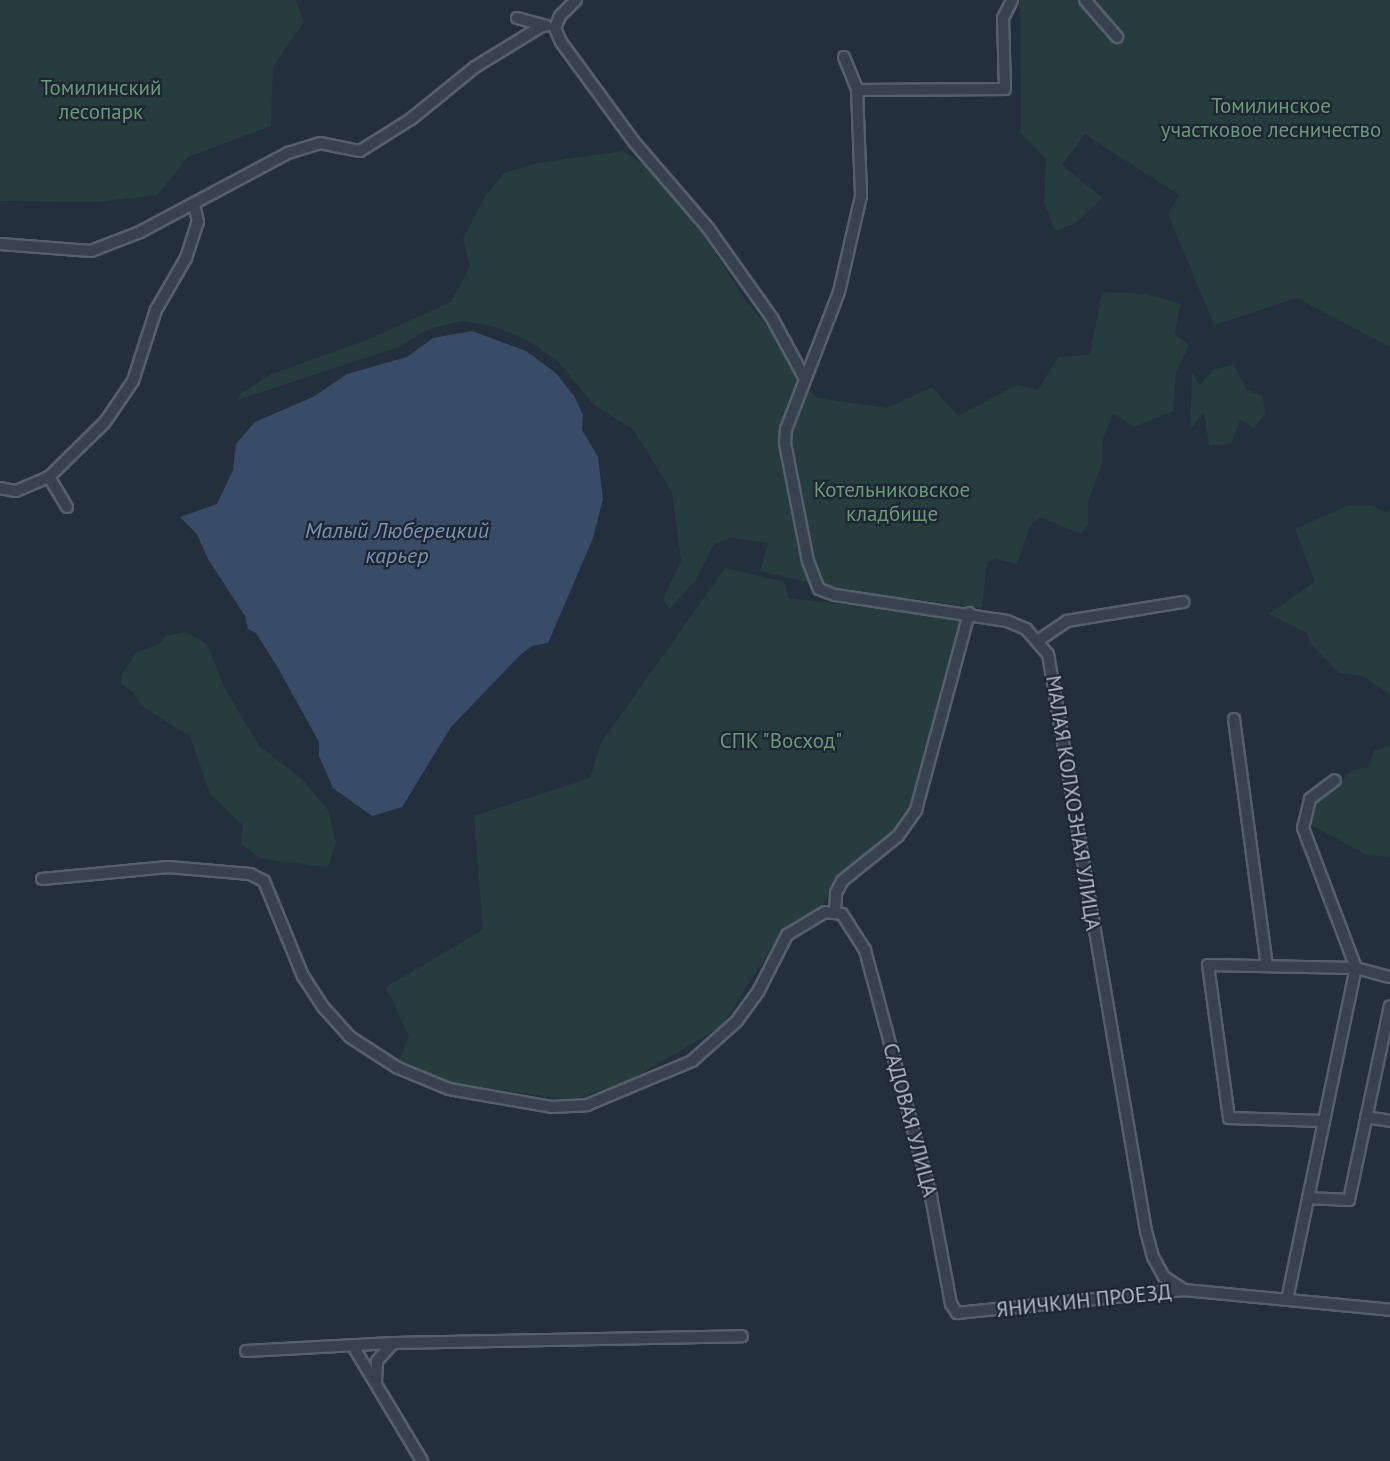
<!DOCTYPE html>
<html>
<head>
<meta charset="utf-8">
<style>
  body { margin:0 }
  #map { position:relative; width:1390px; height:1461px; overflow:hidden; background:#242f3e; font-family:"PT Sans",sans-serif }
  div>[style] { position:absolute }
  .green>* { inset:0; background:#263c3f }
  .water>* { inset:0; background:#394c67 }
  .roads { filter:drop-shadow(2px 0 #565f6c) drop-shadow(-2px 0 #565f6c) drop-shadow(0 2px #565f6c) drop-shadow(0 -2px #565f6c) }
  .minor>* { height:10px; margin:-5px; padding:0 5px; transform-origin:5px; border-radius:5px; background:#38414e }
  span { translate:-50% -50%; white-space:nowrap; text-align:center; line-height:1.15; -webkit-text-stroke:4.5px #1d2633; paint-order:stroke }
  .park-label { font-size:21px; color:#6b9a76 }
  .street-label { font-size:21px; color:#b4bcc9 }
  .water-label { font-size:22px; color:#7c92b1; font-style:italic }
</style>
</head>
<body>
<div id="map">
  <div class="green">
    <i style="clip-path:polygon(0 0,296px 0,304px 22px,273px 67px,271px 126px,188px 157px,157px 195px,96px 202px,0 201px)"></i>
    <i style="clip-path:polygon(1020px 0,1390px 0,1390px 347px,1297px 298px,1214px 325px,1168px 214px,1179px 195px,1085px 134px,1062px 165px,1102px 198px,1076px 223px,1055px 231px,1044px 202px,1046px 159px,1021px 133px)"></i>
    <i style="clip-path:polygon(624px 151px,654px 173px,692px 216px,747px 303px,779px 338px,799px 379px,817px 398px,887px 408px,932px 387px,958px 416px,1017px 385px,1038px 390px,1058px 357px,1090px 355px,1102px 292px,1147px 294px,1180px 304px,1175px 334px,1189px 345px,1176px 372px,1173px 411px,1134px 427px,1113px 413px,1103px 439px,1102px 464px,1088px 501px,1088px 524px,1081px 534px,1040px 517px,1030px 526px,1017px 564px,996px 559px,987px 563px,982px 608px,830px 588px,760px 571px,768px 543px,731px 538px,714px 544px,695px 581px,669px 609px,663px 599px,681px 561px,672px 492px,633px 429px,595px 406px,558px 361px,529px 341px,493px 326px,462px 321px,431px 328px,396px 348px,237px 400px,240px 394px,272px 374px,367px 340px,451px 302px,470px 267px,463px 239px,484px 198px,504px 173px,537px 163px)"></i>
    <i style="clip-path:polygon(1234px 364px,1246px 389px,1263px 397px,1265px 414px,1254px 428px,1240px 420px,1231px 444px,1209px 445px,1204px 412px,1190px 430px,1192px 373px,1200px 385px,1213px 370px)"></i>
    <i style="clip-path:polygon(1347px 506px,1373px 506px,1386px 513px,1390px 509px,1390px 694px,1363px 676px,1339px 673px,1310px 643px,1307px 633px,1269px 614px,1315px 582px,1295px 529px)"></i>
    <i style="clip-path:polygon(725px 568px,784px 582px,789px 598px,962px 619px,964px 626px,916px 794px,902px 826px,839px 879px,823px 904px,779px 936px,721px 1027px,630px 1080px,572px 1100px,443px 1082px,399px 1061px,409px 1036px,386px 987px,483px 930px,474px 816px,590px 778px,601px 743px)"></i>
    <i style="clip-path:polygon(186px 632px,207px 644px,225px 689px,259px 746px,301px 778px,328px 810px,336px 842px,328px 867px,262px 859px,241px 844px,243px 825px,210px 794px,190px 736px,140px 705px,134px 693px,121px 684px,121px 675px,137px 652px,160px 644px,166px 636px)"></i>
    <i style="clip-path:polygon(1390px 746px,1390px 857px,1367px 855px,1308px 823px,1319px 799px,1353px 770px,1369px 767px,1374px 751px)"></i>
  </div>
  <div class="water">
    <i style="clip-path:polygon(472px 331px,526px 351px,556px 373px,574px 396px,583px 415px,582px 430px,598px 457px,603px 499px,593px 538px,548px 643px,532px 646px,520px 655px,451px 727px,402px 807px,372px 816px,333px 788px,319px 756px,319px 742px,278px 668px,256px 633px,248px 629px,245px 616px,208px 559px,197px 534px,180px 517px,217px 504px,233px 470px,236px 444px,255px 422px,313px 397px,347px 374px,407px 357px,433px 338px)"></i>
  </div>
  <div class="roads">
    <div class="minor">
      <i style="left:576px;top:0;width:23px;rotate:135deg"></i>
      <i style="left:560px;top:16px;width:13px;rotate:113deg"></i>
      <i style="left:555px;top:28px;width:15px;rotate:67deg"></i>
      <i style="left:561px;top:42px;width:125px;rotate:53.8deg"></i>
      <i style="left:635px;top:143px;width:112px;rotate:49.3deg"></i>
      <i style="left:708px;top:228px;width:110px;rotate:54.6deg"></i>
      <i style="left:772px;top:318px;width:69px;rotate:61.6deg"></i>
      <i style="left:1085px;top:0;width:49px;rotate:49.1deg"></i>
      <i style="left:517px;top:18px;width:30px;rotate:15deg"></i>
      <i style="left:844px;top:57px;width:35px;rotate:68deg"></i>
      <i style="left:857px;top:90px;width:106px;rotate:87.8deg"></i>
      <i style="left:861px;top:196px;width:98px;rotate:102.9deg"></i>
      <i style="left:839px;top:292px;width:147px;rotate:111.1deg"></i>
      <i style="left:786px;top:429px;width:14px;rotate:94deg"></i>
      <i style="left:785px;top:443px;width:120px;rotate:79deg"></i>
      <i style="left:808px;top:561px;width:30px;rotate:69deg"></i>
      <i style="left:819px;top:589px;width:17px;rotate:21deg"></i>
      <i style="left:835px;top:595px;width:174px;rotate:8.6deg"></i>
      <i style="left:1007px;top:621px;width:21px;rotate:23deg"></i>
      <i style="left:1026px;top:629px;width:33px;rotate:49deg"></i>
      <i style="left:1048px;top:654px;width:585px;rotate:80.36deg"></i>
      <i style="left:1146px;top:1231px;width:27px;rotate:75deg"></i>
      <i style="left:1153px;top:1257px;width:23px;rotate:61deg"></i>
      <i style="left:1164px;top:1277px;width:24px;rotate:33deg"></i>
      <i style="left:857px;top:90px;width:148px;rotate:-0.4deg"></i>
      <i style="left:1005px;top:89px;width:71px;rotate:-91.6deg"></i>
      <i style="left:1003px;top:18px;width:20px;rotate:-63deg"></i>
      <i style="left:0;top:244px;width:91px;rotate:4.4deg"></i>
      <i style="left:91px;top:251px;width:53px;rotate:-21.2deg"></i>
      <i style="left:140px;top:232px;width:168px;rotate:-28.1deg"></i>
      <i style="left:288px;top:153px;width:34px;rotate:-17deg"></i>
      <i style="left:320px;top:143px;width:41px;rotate:11.3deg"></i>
      <i style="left:360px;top:151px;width:60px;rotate:-32.1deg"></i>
      <i style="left:411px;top:119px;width:82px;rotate:-39.1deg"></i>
      <i style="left:475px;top:67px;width:79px;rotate:-31.5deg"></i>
      <i style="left:49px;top:477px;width:78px;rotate:-44.5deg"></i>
      <i style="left:105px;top:422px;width:50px;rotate:-55.7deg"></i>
      <i style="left:133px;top:381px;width:75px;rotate:-72.1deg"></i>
      <i style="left:156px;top:310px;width:60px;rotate:-60deg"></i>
      <i style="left:186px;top:258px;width:38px;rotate:-72deg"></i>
      <i style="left:198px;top:222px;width:17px;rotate:-103deg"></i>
      <i style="left:0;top:488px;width:16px;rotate:11deg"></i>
      <i style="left:16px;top:491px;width:36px;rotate:-23deg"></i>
      <i style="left:49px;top:477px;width:35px;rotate:59deg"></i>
      <i style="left:1039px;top:640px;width:34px;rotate:-34deg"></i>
      <i style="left:1067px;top:621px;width:118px;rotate:-9.3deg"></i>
      <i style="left:1234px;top:719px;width:249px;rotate:82.4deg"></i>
      <i style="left:42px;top:879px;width:127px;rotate:-5.4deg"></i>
      <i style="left:168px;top:867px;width:82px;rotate:4.9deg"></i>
      <i style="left:250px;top:874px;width:16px;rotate:27deg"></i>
      <i style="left:264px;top:881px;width:103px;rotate:67.7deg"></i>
      <i style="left:303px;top:976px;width:38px;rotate:57deg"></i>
      <i style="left:324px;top:1008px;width:39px;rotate:48deg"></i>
      <i style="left:350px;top:1037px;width:57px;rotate:32.9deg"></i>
      <i style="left:398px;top:1068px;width:55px;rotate:22.4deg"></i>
      <i style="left:449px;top:1089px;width:105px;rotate:9.9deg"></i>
      <i style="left:552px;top:1107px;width:35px;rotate:-3deg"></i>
      <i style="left:587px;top:1105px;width:114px;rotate:-22.7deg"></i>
      <i style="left:692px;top:1061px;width:59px;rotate:-41.6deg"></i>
      <i style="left:736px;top:1022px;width:39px;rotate:-54deg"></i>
      <i style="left:759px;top:990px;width:62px;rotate:-63deg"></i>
      <i style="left:787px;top:935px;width:44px;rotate:-31.2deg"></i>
      <i style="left:825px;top:912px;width:17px;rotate:7deg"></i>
      <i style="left:842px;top:914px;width:43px;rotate:57.4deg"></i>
      <i style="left:865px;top:950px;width:256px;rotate:75deg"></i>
      <i style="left:931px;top:1197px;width:109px;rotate:79.4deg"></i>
      <i style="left:951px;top:1304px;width:11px;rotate:56deg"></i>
      <i style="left:957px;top:1313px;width:228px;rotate:-5.8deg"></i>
      <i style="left:1184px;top:1290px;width:207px;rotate:5.5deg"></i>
      <i style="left:835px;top:913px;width:20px;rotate:-87deg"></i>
      <i style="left:836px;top:893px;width:13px;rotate:-63deg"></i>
      <i style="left:842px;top:881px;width:72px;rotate:-38.8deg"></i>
      <i style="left:898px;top:836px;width:32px;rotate:-55deg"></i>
      <i style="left:916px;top:810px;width:204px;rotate:-74.9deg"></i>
      <i style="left:1366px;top:1117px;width:24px;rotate:9deg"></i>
      <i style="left:1324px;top:1121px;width:95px;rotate:-178.2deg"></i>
      <i style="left:1229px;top:1118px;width:154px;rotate:-97.8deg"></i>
      <i style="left:1208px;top:965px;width:148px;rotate:1.2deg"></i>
      <i style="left:1356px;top:968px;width:35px;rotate:15deg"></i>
      <i style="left:1308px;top:1198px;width:41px;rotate:2.8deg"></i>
      <i style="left:1349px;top:1200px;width:198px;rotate:-78.1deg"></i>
      <i style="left:1287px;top:1300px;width:339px;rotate:-78.3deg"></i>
      <i style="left:1356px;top:968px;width:150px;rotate:-110.7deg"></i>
      <i style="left:1303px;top:828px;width:30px;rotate:-76deg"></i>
      <i style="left:1310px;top:799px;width:31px;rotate:-37deg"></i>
      <i style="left:353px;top:1346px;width:134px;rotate:59deg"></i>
      <i style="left:246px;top:1351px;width:147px;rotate:-3.1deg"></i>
      <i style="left:393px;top:1343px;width:349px;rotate:-1.1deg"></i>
      <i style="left:376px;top:1382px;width:21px;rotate:-87deg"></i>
      <i style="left:377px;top:1361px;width:24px;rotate:-48deg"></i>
    </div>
  </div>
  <div class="park-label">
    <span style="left:101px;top:100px">Томилинский<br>лесопарк</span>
    <span style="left:1271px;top:118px">Томилинское<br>участковое лесничество</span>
    <span style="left:892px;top:502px">Котельниковское<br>кладбище</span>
    <span style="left:781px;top:741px">СПК "Восход"</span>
  </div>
  <div class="street-label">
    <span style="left:1073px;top:803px;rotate:81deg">МАЛАЯ КОЛХОЗНАЯ УЛИЦА</span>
    <span style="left:910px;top:1120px;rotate:75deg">САДОВАЯ УЛИЦА</span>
    <span style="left:1084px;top:1301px;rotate:-6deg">ЯНИЧКИН ПРОЕЗД</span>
  </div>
  <div class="water-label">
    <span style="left:397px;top:543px">Малый Люберецкий<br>карьер</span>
  </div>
</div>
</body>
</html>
